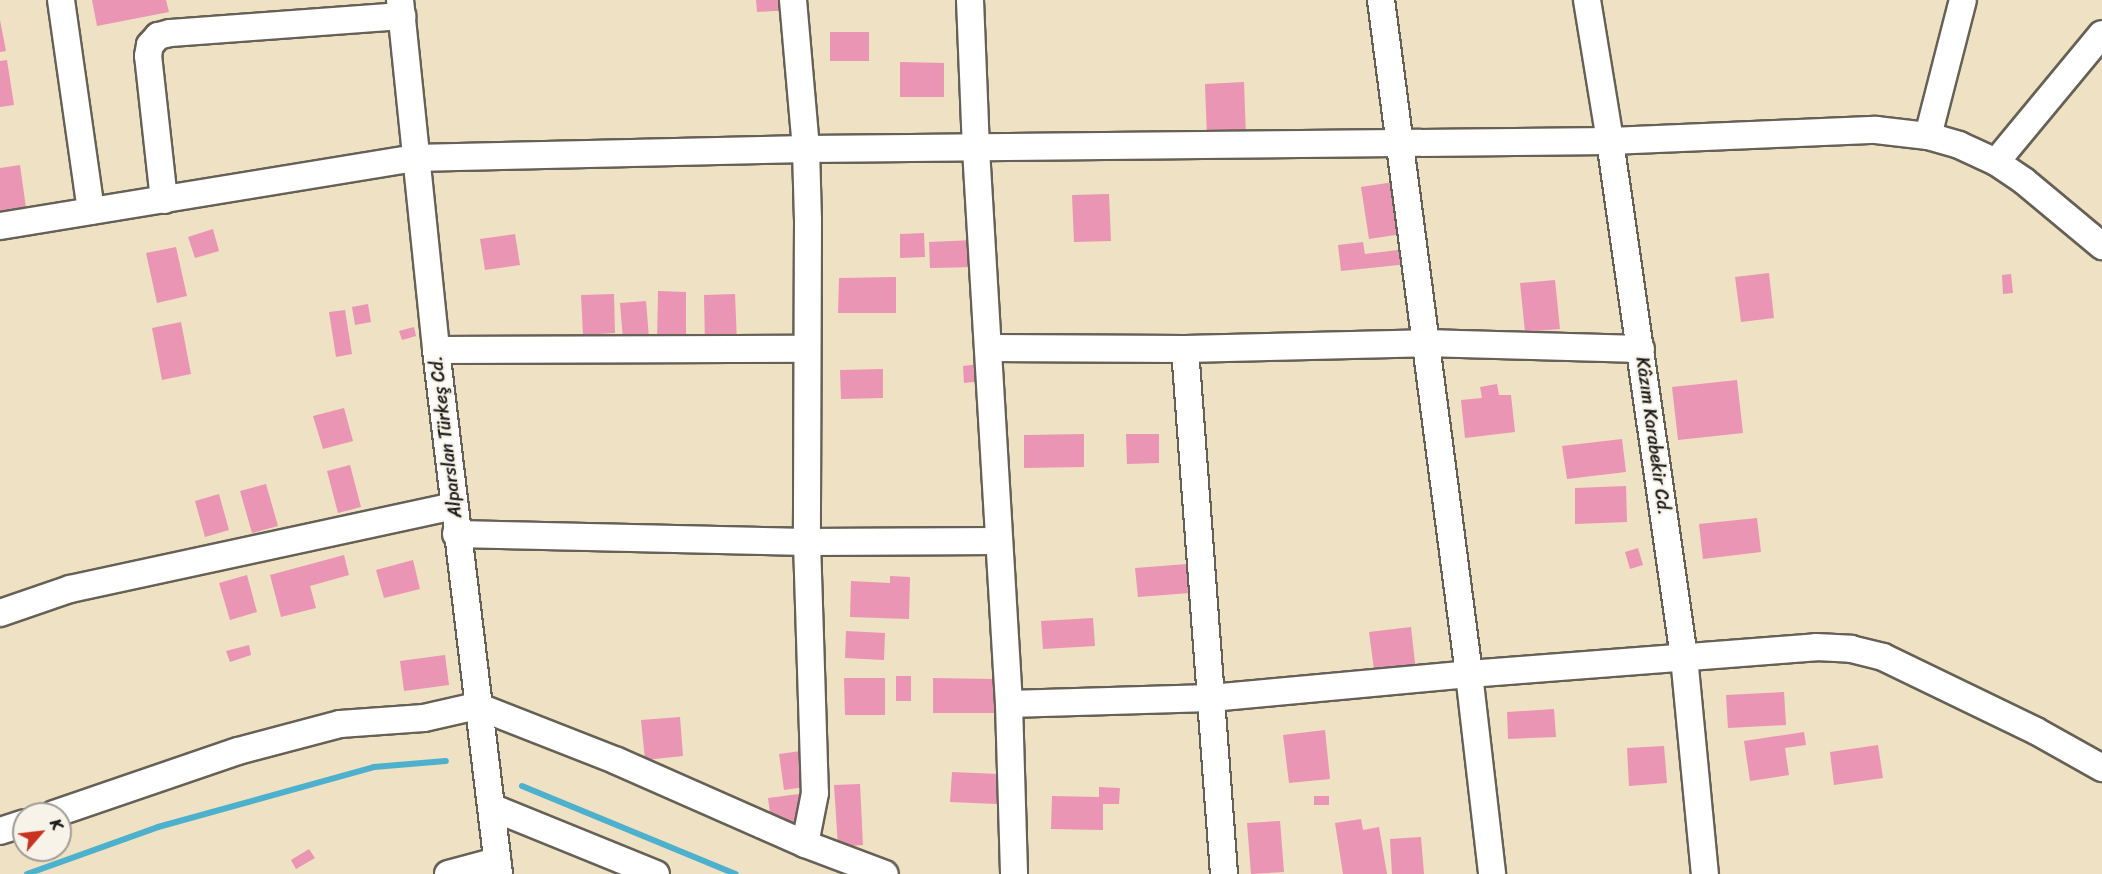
<!DOCTYPE html>
<html>
<head>
<meta charset="utf-8">
<style>
  body { margin:0 }
  #map { position:relative; width:2102px; height:874px; overflow:hidden; background:#efe1c3; font-family:Sriracha,sans-serif }
  div>[style] { position:absolute }
  .stream>* { height:6px; margin:-3px; padding:0 3px; transform-origin:3px; border-radius:3px; background:#4db0cc }
  .building>* { inset:0; background:#ea95b3 }
  .roads { filter:drop-shadow(2px 0 #666156) drop-shadow(-2px 0 #666156) drop-shadow(0 2px #666156) drop-shadow(0 -2px #666156) }
  .minor>* { height:26px; margin:-13px; padding:0 13px; transform-origin:13px; border-radius:13px; background:#fff }
  span { translate:-50% -50%; white-space:nowrap; text-align:center; line-height:1.15; -webkit-text-stroke:4.5px #f7f3e8; paint-order:stroke }
  .street-label { font-size:18px; color:#1c1c1c }
  .north { position:absolute; left:12px; top:802px; width:60px; height:60px; box-sizing:border-box; background:#f7f3e8; border:2px solid #9f9d96; border-radius:50%; rotate:62deg; font-size:16px; font-weight:700; line-height:24px; text-align:center; color:#1c1c1c }
  .north::after { content:''; display:block; margin:auto; width:21px; height:27px; background:#c8321e; clip-path:polygon(50% 0,100% 100%,50% 72%,0 100%) }
</style>
</head>
<body>
<div id="map">
  <div class="stream">
    <i style="left:522px;top:786px;width:231px;rotate:22.4deg"></i>
    <i style="left:27px;top:874px;width:139px;rotate:-19.7deg"></i>
    <i style="left:158px;top:827px;width:224px;rotate:-15.5deg"></i>
    <i style="left:374px;top:767px;width:72px;rotate:-4.8deg"></i>
  </div>
  <div class="building">
    <i style="clip-path:polygon(92px 0,166px 0,169px 12px,97px 26px)"></i>
    <i style="clip-path:polygon(756px 0,791px 0,792px 10px,757px 12px)"></i>
    <i style="clip-path:polygon(0 20px,6px 51px,0 52px)"></i>
    <i style="clip-path:polygon(830px 32px,869px 32px,869px 61px,830px 61px)"></i>
    <i style="clip-path:polygon(7px 60px,14px 105px,0 107px,0 61px)"></i>
    <i style="clip-path:polygon(900px 62px,944px 63px,944px 97px,900px 97px)"></i>
    <i style="clip-path:polygon(1244px 82px,1246px 137px,1207px 138px,1205px 84px)"></i>
    <i style="clip-path:polygon(20px 165px,27px 215px,0 219px,0 168px)"></i>
    <i style="clip-path:polygon(1394px 182px,1402px 234px,1369px 239px,1361px 187px)"></i>
    <i style="clip-path:polygon(1109px 194px,1111px 241px,1074px 242px,1072px 195px)"></i>
    <i style="clip-path:polygon(213px 229px,219px 251px,195px 258px,188px 237px)"></i>
    <i style="clip-path:polygon(924px 233px,925px 257px,900px 258px,900px 234px)"></i>
    <i style="clip-path:polygon(515px 234px,520px 265px,485px 270px,480px 239px)"></i>
    <i style="clip-path:polygon(974px 240px,975px 267px,930px 268px,929px 242px)"></i>
    <i style="clip-path:polygon(1363px 242px,1365px 254px,1406px 249px,1408px 264px,1341px 271px,1338px 245px)"></i>
    <i style="clip-path:polygon(176px 247px,187px 296px,157px 303px,146px 253px)"></i>
    <i style="clip-path:polygon(1769px 273px,1774px 318px,1741px 322px,1735px 277px)"></i>
    <i style="clip-path:polygon(2011px 274px,2013px 293px,2003px 294px,2002px 275px)"></i>
    <i style="clip-path:polygon(896px 277px,896px 313px,838px 313px,839px 278px)"></i>
    <i style="clip-path:polygon(1555px 280px,1560px 329px,1525px 332px,1520px 283px)"></i>
    <i style="clip-path:polygon(658px 291px,686px 292px,686px 344px,657px 343px)"></i>
    <i style="clip-path:polygon(614px 294px,615px 333px,583px 335px,581px 295px)"></i>
    <i style="clip-path:polygon(735px 294px,737px 343px,705px 344px,704px 295px)"></i>
    <i style="clip-path:polygon(646px 301px,649px 338px,623px 340px,620px 303px)"></i>
    <i style="clip-path:polygon(368px 304px,371px 322px,355px 325px,352px 307px)"></i>
    <i style="clip-path:polygon(345px 310px,352px 354px,336px 357px,329px 312px)"></i>
    <i style="clip-path:polygon(181px 322px,191px 374px,162px 380px,152px 328px)"></i>
    <i style="clip-path:polygon(414px 327px,416px 336px,402px 340px,399px 331px)"></i>
    <i style="clip-path:polygon(980px 364px,983px 381px,964px 383px,963px 366px)"></i>
    <i style="clip-path:polygon(883px 369px,883px 398px,841px 399px,840px 370px)"></i>
    <i style="clip-path:polygon(1737px 380px,1743px 433px,1678px 440px,1672px 387px)"></i>
    <i style="clip-path:polygon(1497px 384px,1499px 395px,1511px 395px,1515px 432px,1465px 438px,1461px 400px,1482px 398px,1480px 387px)"></i>
    <i style="clip-path:polygon(344px 408px,353px 441px,323px 449px,313px 416px)"></i>
    <i style="clip-path:polygon(1084px 434px,1084px 467px,1024px 468px,1024px 435px)"></i>
    <i style="clip-path:polygon(1126px 434px,1159px 434px,1159px 463px,1127px 464px)"></i>
    <i style="clip-path:polygon(1622px 439px,1626px 472px,1567px 479px,1562px 446px)"></i>
    <i style="clip-path:polygon(350px 465px,361px 507px,338px 513px,327px 471px)"></i>
    <i style="clip-path:polygon(266px 484px,278px 526px,252px 533px,240px 491px)"></i>
    <i style="clip-path:polygon(1626px 486px,1627px 522px,1575px 524px,1575px 488px)"></i>
    <i style="clip-path:polygon(219px 494px,229px 530px,205px 537px,195px 501px)"></i>
    <i style="clip-path:polygon(1757px 518px,1761px 552px,1703px 559px,1699px 524px)"></i>
    <i style="clip-path:polygon(1638px 548px,1643px 565px,1630px 569px,1625px 552px)"></i>
    <i style="clip-path:polygon(344px 555px,349px 575px,310px 586px,316px 608px,281px 617px,270px 575px)"></i>
    <i style="clip-path:polygon(413px 560px,420px 589px,384px 598px,376px 570px)"></i>
    <i style="clip-path:polygon(1187px 564px,1190px 593px,1138px 597px,1135px 568px)"></i>
    <i style="clip-path:polygon(247px 575px,257px 612px,230px 620px,219px 583px)"></i>
    <i style="clip-path:polygon(890px 576px,910px 577px,909px 619px,850px 617px,851px 581px,890px 583px)"></i>
    <i style="clip-path:polygon(1093px 618px,1095px 646px,1043px 649px,1041px 621px)"></i>
    <i style="clip-path:polygon(1411px 627px,1416px 672px,1375px 677px,1369px 632px)"></i>
    <i style="clip-path:polygon(846px 631px,885px 633px,884px 660px,845px 658px)"></i>
    <i style="clip-path:polygon(249px 645px,251px 655px,230px 662px,226px 651px)"></i>
    <i style="clip-path:polygon(445px 655px,449px 685px,404px 691px,400px 661px)"></i>
    <i style="clip-path:polygon(896px 676px,911px 676px,911px 701px,896px 701px)"></i>
    <i style="clip-path:polygon(844px 678px,885px 678px,885px 715px,845px 715px)"></i>
    <i style="clip-path:polygon(933px 678px,994px 679px,994px 713px,933px 713px)"></i>
    <i style="clip-path:polygon(1784px 692px,1786px 725px,1728px 728px,1726px 695px)"></i>
    <i style="clip-path:polygon(1554px 709px,1556px 737px,1508px 739px,1507px 712px)"></i>
    <i style="clip-path:polygon(680px 717px,683px 756px,645px 760px,641px 720px)"></i>
    <i style="clip-path:polygon(1325px 730px,1330px 779px,1289px 783px,1283px 735px)"></i>
    <i style="clip-path:polygon(1804px 732px,1806px 745px,1785px 748px,1789px 775px,1750px 781px,1744px 741px)"></i>
    <i style="clip-path:polygon(1878px 745px,1883px 778px,1834px 785px,1830px 752px)"></i>
    <i style="clip-path:polygon(1664px 746px,1667px 783px,1629px 786px,1627px 748px)"></i>
    <i style="clip-path:polygon(808px 750px,812px 786px,784px 790px,779px 754px)"></i>
    <i style="clip-path:polygon(952px 772px,999px 774px,997px 804px,950px 802px)"></i>
    <i style="clip-path:polygon(860px 784px,863px 845px,838px 847px,834px 785px)"></i>
    <i style="clip-path:polygon(1099px 787px,1120px 788px,1119px 804px,1103px 804px,1103px 830px,1051px 829px,1052px 796px,1099px 797px)"></i>
    <i style="clip-path:polygon(799px 794px,803px 824px,772px 828px,768px 798px)"></i>
    <i style="clip-path:polygon(1314px 796px,1329px 796px,1329px 805px,1314px 805px)"></i>
    <i style="clip-path:polygon(1361px 819px,1363px 830px,1379px 827px,1387px 874px,1343px 874px,1335px 823px)"></i>
    <i style="clip-path:polygon(1280px 821px,1284px 872px,1251px 874px,1247px 823px)"></i>
    <i style="clip-path:polygon(1421px 837px,1424px 874px,1392px 874px,1390px 839px)"></i>
    <i style="clip-path:polygon(309px 849px,315px 858px,296px 869px,291px 860px)"></i>
  </div>
  <div class="roads">
    <div class="minor">
      <i style="left:61px;top:0;width:213px;rotate:81.9deg"></i>
      <i style="left:400px;top:0;width:352px;rotate:84.1deg"></i>
      <i style="left:436px;top:350px;width:528px;rotate:83.14deg"></i>
      <i style="left:793px;top:0;width:150px;rotate:85deg"></i>
      <i style="left:806px;top:149px;width:71px;rotate:88.4deg"></i>
      <i style="left:808px;top:220px;width:322px;rotate:90.2deg"></i>
      <i style="left:807px;top:542px;width:251px;rotate:88.2deg"></i>
      <i style="left:815px;top:793px;width:52px;rotate:101.1deg"></i>
      <i style="left:970px;top:0;width:149px;rotate:87.7deg"></i>
      <i style="left:976px;top:149px;width:556px;rotate:86.6deg"></i>
      <i style="left:1009px;top:704px;width:170px;rotate:88.3deg"></i>
      <i style="left:1381px;top:0;width:680px;rotate:82.56deg"></i>
      <i style="left:1469px;top:674px;width:201px;rotate:83.4deg"></i>
      <i style="left:1587px;top:0;width:143px;rotate:80.7deg"></i>
      <i style="left:1610px;top:141px;width:521px;rotate:81.84deg"></i>
      <i style="left:1684px;top:657px;width:218px;rotate:84.5deg"></i>
      <i style="left:1928px;top:136px;width:32px;rotate:16deg"></i>
      <i style="left:1959px;top:145px;width:41px;rotate:24.7deg"></i>
      <i style="left:1996px;top:162px;width:34px;rotate:34deg"></i>
      <i style="left:2024px;top:181px;width:102px;rotate:39.8deg"></i>
      <i style="left:1996px;top:162px;width:166px;rotate:-50.4deg"></i>
      <i style="left:164px;top:200px;width:145px;rotate:-96.3deg"></i>
      <i style="left:148px;top:56px;width:11px;rotate:-80deg"></i>
      <i style="left:150px;top:45px;width:12px;rotate:-48deg"></i>
      <i style="left:158px;top:36px;width:12px;rotate:-14deg"></i>
      <i style="left:170px;top:33px;width:233px;rotate:-4.2deg"></i>
      <i style="left:0;top:226px;width:420px;rotate:-9.3deg"></i>
      <i style="left:414px;top:158px;width:392px;rotate:-1.3deg"></i>
      <i style="left:806px;top:149px;width:804px;rotate:-0.57deg"></i>
      <i style="left:1610px;top:141px;width:266px;rotate:-2.4deg"></i>
      <i style="left:1876px;top:130px;width:52px;rotate:6.6deg"></i>
      <i style="left:1928px;top:136px;width:140px;rotate:-75.6deg"></i>
      <i style="left:989px;top:348px;width:196px;rotate:0.3deg"></i>
      <i style="left:1185px;top:349px;width:240px;rotate:-1.4deg"></i>
      <i style="left:1425px;top:343px;width:216px;rotate:1.6deg"></i>
      <i style="left:1185px;top:349px;width:526px;rotate:85.75deg"></i>
      <i style="left:436px;top:350px;width:371px;rotate:-0.2deg"></i>
      <i style="left:456px;top:534px;width:351px;rotate:1.3deg"></i>
      <i style="left:807px;top:542px;width:192px;rotate:-0.3deg"></i>
      <i style="left:0;top:613px;width:74px;rotate:-18.9deg"></i>
      <i style="left:70px;top:589px;width:393px;rotate:-12.2deg"></i>
      <i style="left:1009px;top:704px;width:202px;rotate:-1.7deg"></i>
      <i style="left:1211px;top:698px;width:259px;rotate:-5.3deg"></i>
      <i style="left:1469px;top:674px;width:348px;rotate:-4.4deg"></i>
      <i style="left:1816px;top:647px;width:35px;rotate:3deg"></i>
      <i style="left:1851px;top:649px;width:33px;rotate:14deg"></i>
      <i style="left:1883px;top:657px;width:170px;rotate:25.8deg"></i>
      <i style="left:2036px;top:731px;width:76px;rotate:29.3deg"></i>
      <i style="left:491px;top:807px;width:178px;rotate:22.1deg"></i>
      <i style="left:54px;top:814px;width:194px;rotate:-18.9deg"></i>
      <i style="left:238px;top:751px;width:106px;rotate:-14.8deg"></i>
      <i style="left:340px;top:724px;width:84px;rotate:-4.1deg"></i>
      <i style="left:424px;top:718px;width:54px;rotate:-12.8deg"></i>
      <i style="left:477px;top:706px;width:150px;rotate:21.4deg"></i>
      <i style="left:617px;top:761px;width:206px;rotate:23.8deg"></i>
      <i style="left:805px;top:844px;width:85px;rotate:20.6deg"></i>
      <i style="left:0;top:831px;width:25px;rotate:-18deg"></i>
      <i style="left:448px;top:874px;width:51px;rotate:-14.9deg"></i>
    </div>
  </div>
  <div class="street-label">
    <span style="left:1653px;top:436px;rotate:82deg">Kâzım Karabekir Cd.</span>
    <span style="left:446px;top:437px;rotate:-97deg">Alparslan Türkeş Cd.</span>
  </div>
  <div class="north">K</div>
</div>
</body>
</html>
